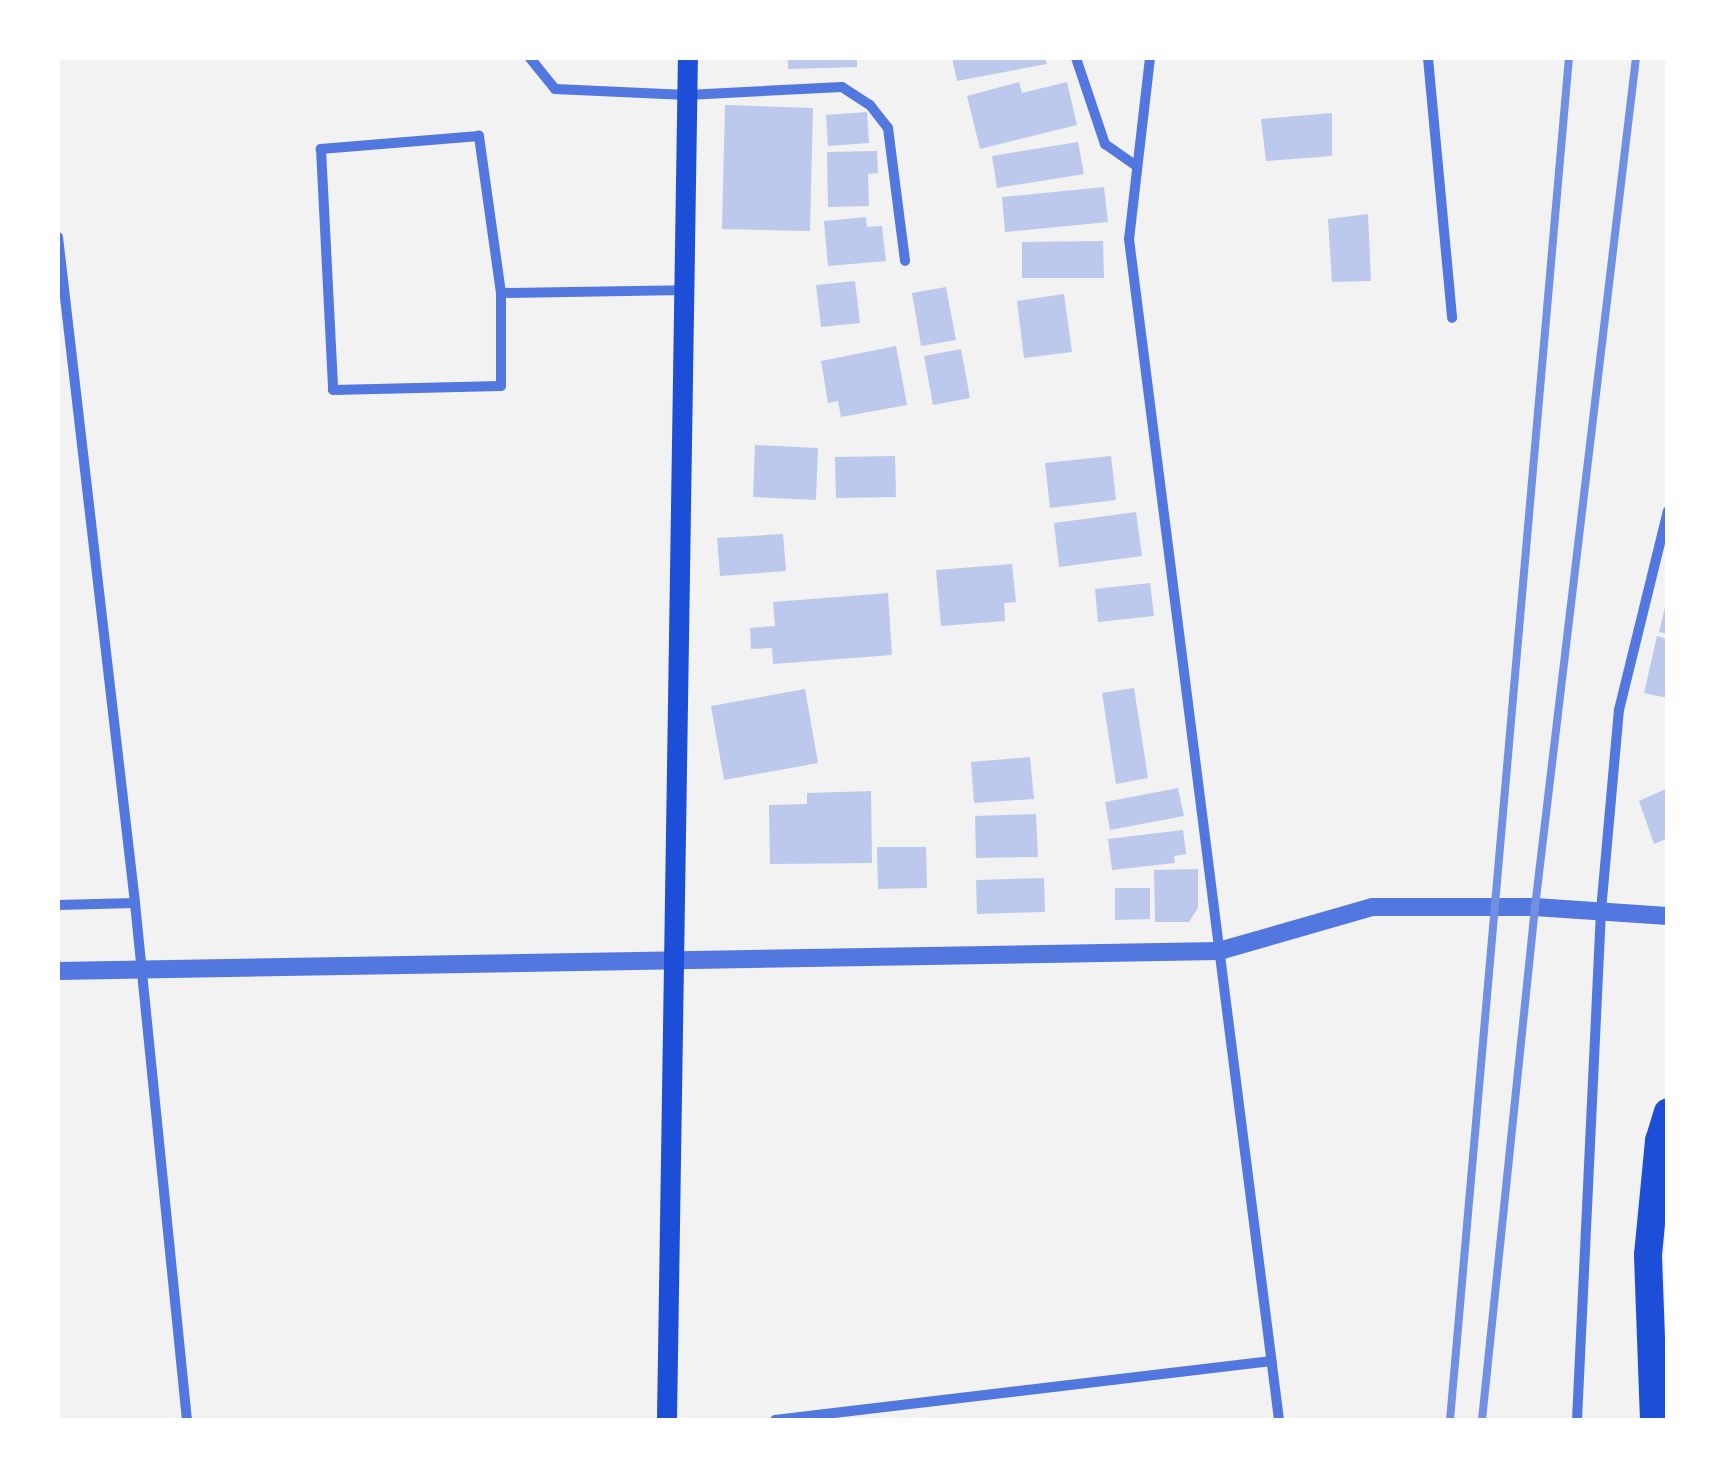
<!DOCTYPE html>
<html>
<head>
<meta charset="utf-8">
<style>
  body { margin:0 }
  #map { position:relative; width:1725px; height:1478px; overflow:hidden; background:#f2f2f2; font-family:"Fira Sans",sans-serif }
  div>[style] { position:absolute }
  .building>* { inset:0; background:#bdc9ec }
  .minor>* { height:10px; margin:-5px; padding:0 5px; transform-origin:5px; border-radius:5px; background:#5277de }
  .tertiary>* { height:18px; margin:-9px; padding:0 9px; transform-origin:9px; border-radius:9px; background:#5277de }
  .secondary>* { height:20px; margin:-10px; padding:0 10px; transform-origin:10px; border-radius:10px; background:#1d4ed8 }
  .trunk>* { height:28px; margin:-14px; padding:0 14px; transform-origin:14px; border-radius:14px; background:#1d4ed8 }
  .rail>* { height:8px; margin:-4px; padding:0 4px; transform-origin:4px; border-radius:4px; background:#7290e2 }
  span { translate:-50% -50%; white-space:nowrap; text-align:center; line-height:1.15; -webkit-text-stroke:9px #fff; paint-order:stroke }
  .frame { position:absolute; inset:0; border:60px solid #fff; pointer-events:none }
</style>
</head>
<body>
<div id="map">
  <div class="building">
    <i style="clip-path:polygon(788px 58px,857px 58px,857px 67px,788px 69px)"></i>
    <i style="clip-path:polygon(952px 58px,1045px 58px,1047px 64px,957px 81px)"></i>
    <i style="clip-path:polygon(1019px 82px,1022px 93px,1067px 82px,1077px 125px,980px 149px,967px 96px)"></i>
    <i style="clip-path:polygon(725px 105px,813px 108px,810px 231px,722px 229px)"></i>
    <i style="clip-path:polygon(867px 112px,869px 143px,828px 146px,826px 115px)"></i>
    <i style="clip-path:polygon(1332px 113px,1332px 156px,1266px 161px,1261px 119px)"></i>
    <i style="clip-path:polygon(1078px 142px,1084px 174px,997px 188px,992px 156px)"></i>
    <i style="clip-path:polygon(877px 151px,878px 173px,868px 174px,869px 206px,828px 207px,827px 152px)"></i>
    <i style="clip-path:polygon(1104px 187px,1108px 222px,1005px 232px,1002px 197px)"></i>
    <i style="clip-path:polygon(1368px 214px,1371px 281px,1332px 282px,1328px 219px)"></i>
    <i style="clip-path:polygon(866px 217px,867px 227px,882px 226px,886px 261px,828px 266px,824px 221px)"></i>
    <i style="clip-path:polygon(1103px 241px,1104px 278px,1022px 278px,1022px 242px)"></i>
    <i style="clip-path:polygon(855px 281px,860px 323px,821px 327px,816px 285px)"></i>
    <i style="clip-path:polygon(946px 287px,956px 340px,921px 346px,912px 293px)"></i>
    <i style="clip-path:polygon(1064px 294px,1072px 352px,1024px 358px,1017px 301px)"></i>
    <i style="clip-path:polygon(896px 346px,907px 405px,841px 417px,838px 401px,828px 403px,821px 361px)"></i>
    <i style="clip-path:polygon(961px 349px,970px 398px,933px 405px,924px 356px)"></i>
    <i style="clip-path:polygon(755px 445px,818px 448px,816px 500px,753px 497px)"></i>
    <i style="clip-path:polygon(895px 456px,896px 497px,836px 498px,835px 457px)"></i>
    <i style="clip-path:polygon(1111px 456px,1116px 500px,1050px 508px,1045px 463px)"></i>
    <i style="clip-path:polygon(1136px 512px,1142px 556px,1059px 567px,1054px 523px)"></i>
    <i style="clip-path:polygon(783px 534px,786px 571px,720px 576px,717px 538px)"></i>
    <i style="clip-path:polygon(1012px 564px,1016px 602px,1004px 603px,1005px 621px,941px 626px,936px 570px)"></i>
    <i style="clip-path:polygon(1150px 583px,1154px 616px,1098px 622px,1095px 589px)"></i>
    <i style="clip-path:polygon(888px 593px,892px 655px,773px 664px,772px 648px,751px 649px,750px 628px,775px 626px,773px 602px)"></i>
    <i style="clip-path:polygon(1666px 603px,1668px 603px,1668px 634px,1659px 632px)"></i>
    <i style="clip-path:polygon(1657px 636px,1668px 639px,1668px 698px,1644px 693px)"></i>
    <i style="clip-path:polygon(1134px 688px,1148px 778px,1116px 784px,1102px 693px)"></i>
    <i style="clip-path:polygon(805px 689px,818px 763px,724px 780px,711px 706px)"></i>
    <i style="clip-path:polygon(1030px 757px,1034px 799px,974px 803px,971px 762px)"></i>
    <i style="clip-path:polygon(1178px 788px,1184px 816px,1110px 830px,1105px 802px)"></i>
    <i style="clip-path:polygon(1668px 788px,1668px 838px,1654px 844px,1639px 801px)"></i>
    <i style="clip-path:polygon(871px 791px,872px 863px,770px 864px,769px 805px,807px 804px,807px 793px)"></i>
    <i style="clip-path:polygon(1036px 814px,1038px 857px,976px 858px,975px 816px)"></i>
    <i style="clip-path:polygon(1183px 830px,1186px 854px,1174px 856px,1175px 863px,1112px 870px,1108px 839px)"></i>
    <i style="clip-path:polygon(877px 847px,926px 847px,927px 888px,878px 889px)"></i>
    <i style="clip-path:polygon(1198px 869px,1198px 908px,1189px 922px,1155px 922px,1154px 870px)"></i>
    <i style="clip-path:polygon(1044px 878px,1045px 912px,977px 914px,976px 880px)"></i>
    <i style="clip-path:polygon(1115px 888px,1150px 888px,1150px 919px,1115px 920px)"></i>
  </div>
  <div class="minor">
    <i style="left:530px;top:58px;width:40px;rotate:51deg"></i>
    <i style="left:555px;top:89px;width:132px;rotate:2.6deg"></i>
    <i style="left:687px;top:95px;width:155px;rotate:-3deg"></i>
    <i style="left:842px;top:87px;width:33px;rotate:33deg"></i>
    <i style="left:870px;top:105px;width:29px;rotate:52deg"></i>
    <i style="left:888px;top:128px;width:134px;rotate:82.7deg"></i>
    <i style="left:1076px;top:58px;width:91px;rotate:71.4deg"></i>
    <i style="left:1105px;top:144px;width:37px;rotate:35deg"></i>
    <i style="left:1150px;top:58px;width:182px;rotate:96.6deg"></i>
    <i style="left:1129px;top:239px;width:1190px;rotate:82.76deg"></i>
    <i style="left:1428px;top:58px;width:261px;rotate:84.7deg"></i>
    <i style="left:58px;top:237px;width:670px;rotate:83.4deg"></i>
    <i style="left:135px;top:903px;width:520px;rotate:84.26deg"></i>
    <i style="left:501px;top:293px;width:159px;rotate:-98deg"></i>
    <i style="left:479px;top:136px;width:159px;rotate:175.3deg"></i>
    <i style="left:321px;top:149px;width:241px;rotate:87.1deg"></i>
    <i style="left:333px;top:390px;width:168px;rotate:-1.4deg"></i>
    <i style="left:501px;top:386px;width:93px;rotate:-90deg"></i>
    <i style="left:501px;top:293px;width:183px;rotate:-0.9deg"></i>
    <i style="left:58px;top:905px;width:77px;rotate:-1.5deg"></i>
    <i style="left:775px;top:1420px;width:500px;rotate:-6.77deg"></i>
    <i style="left:1577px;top:1420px;width:510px;rotate:-87.3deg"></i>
    <i style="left:1601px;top:911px;width:202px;rotate:-84.9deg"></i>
    <i style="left:1619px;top:710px;width:205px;rotate:-76.2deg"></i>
  </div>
  <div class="tertiary">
    <i style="left:58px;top:971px;width:1161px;rotate:-0.99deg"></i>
    <i style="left:1219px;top:951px;width:159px;rotate:-16deg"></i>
    <i style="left:1372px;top:907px;width:163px"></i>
    <i style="left:1535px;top:907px;width:133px;rotate:3.9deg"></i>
  </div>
  <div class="secondary">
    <i style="left:667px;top:1420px;width:1362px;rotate:-89.12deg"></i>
  </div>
  <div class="trunk">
    <i style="left:1654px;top:1420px;width:165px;rotate:-92.1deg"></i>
    <i style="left:1648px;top:1255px;width:115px;rotate:-84.5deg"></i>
    <i style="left:1659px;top:1141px;width:30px;rotate:-73deg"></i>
  </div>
  <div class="rail">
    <i style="left:1450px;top:1420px;width:1367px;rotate:-85.01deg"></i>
    <i style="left:1482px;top:1420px;width:516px;rotate:-84.1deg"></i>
    <i style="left:1535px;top:907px;width:855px;rotate:-83.22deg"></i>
  </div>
  <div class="frame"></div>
</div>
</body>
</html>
